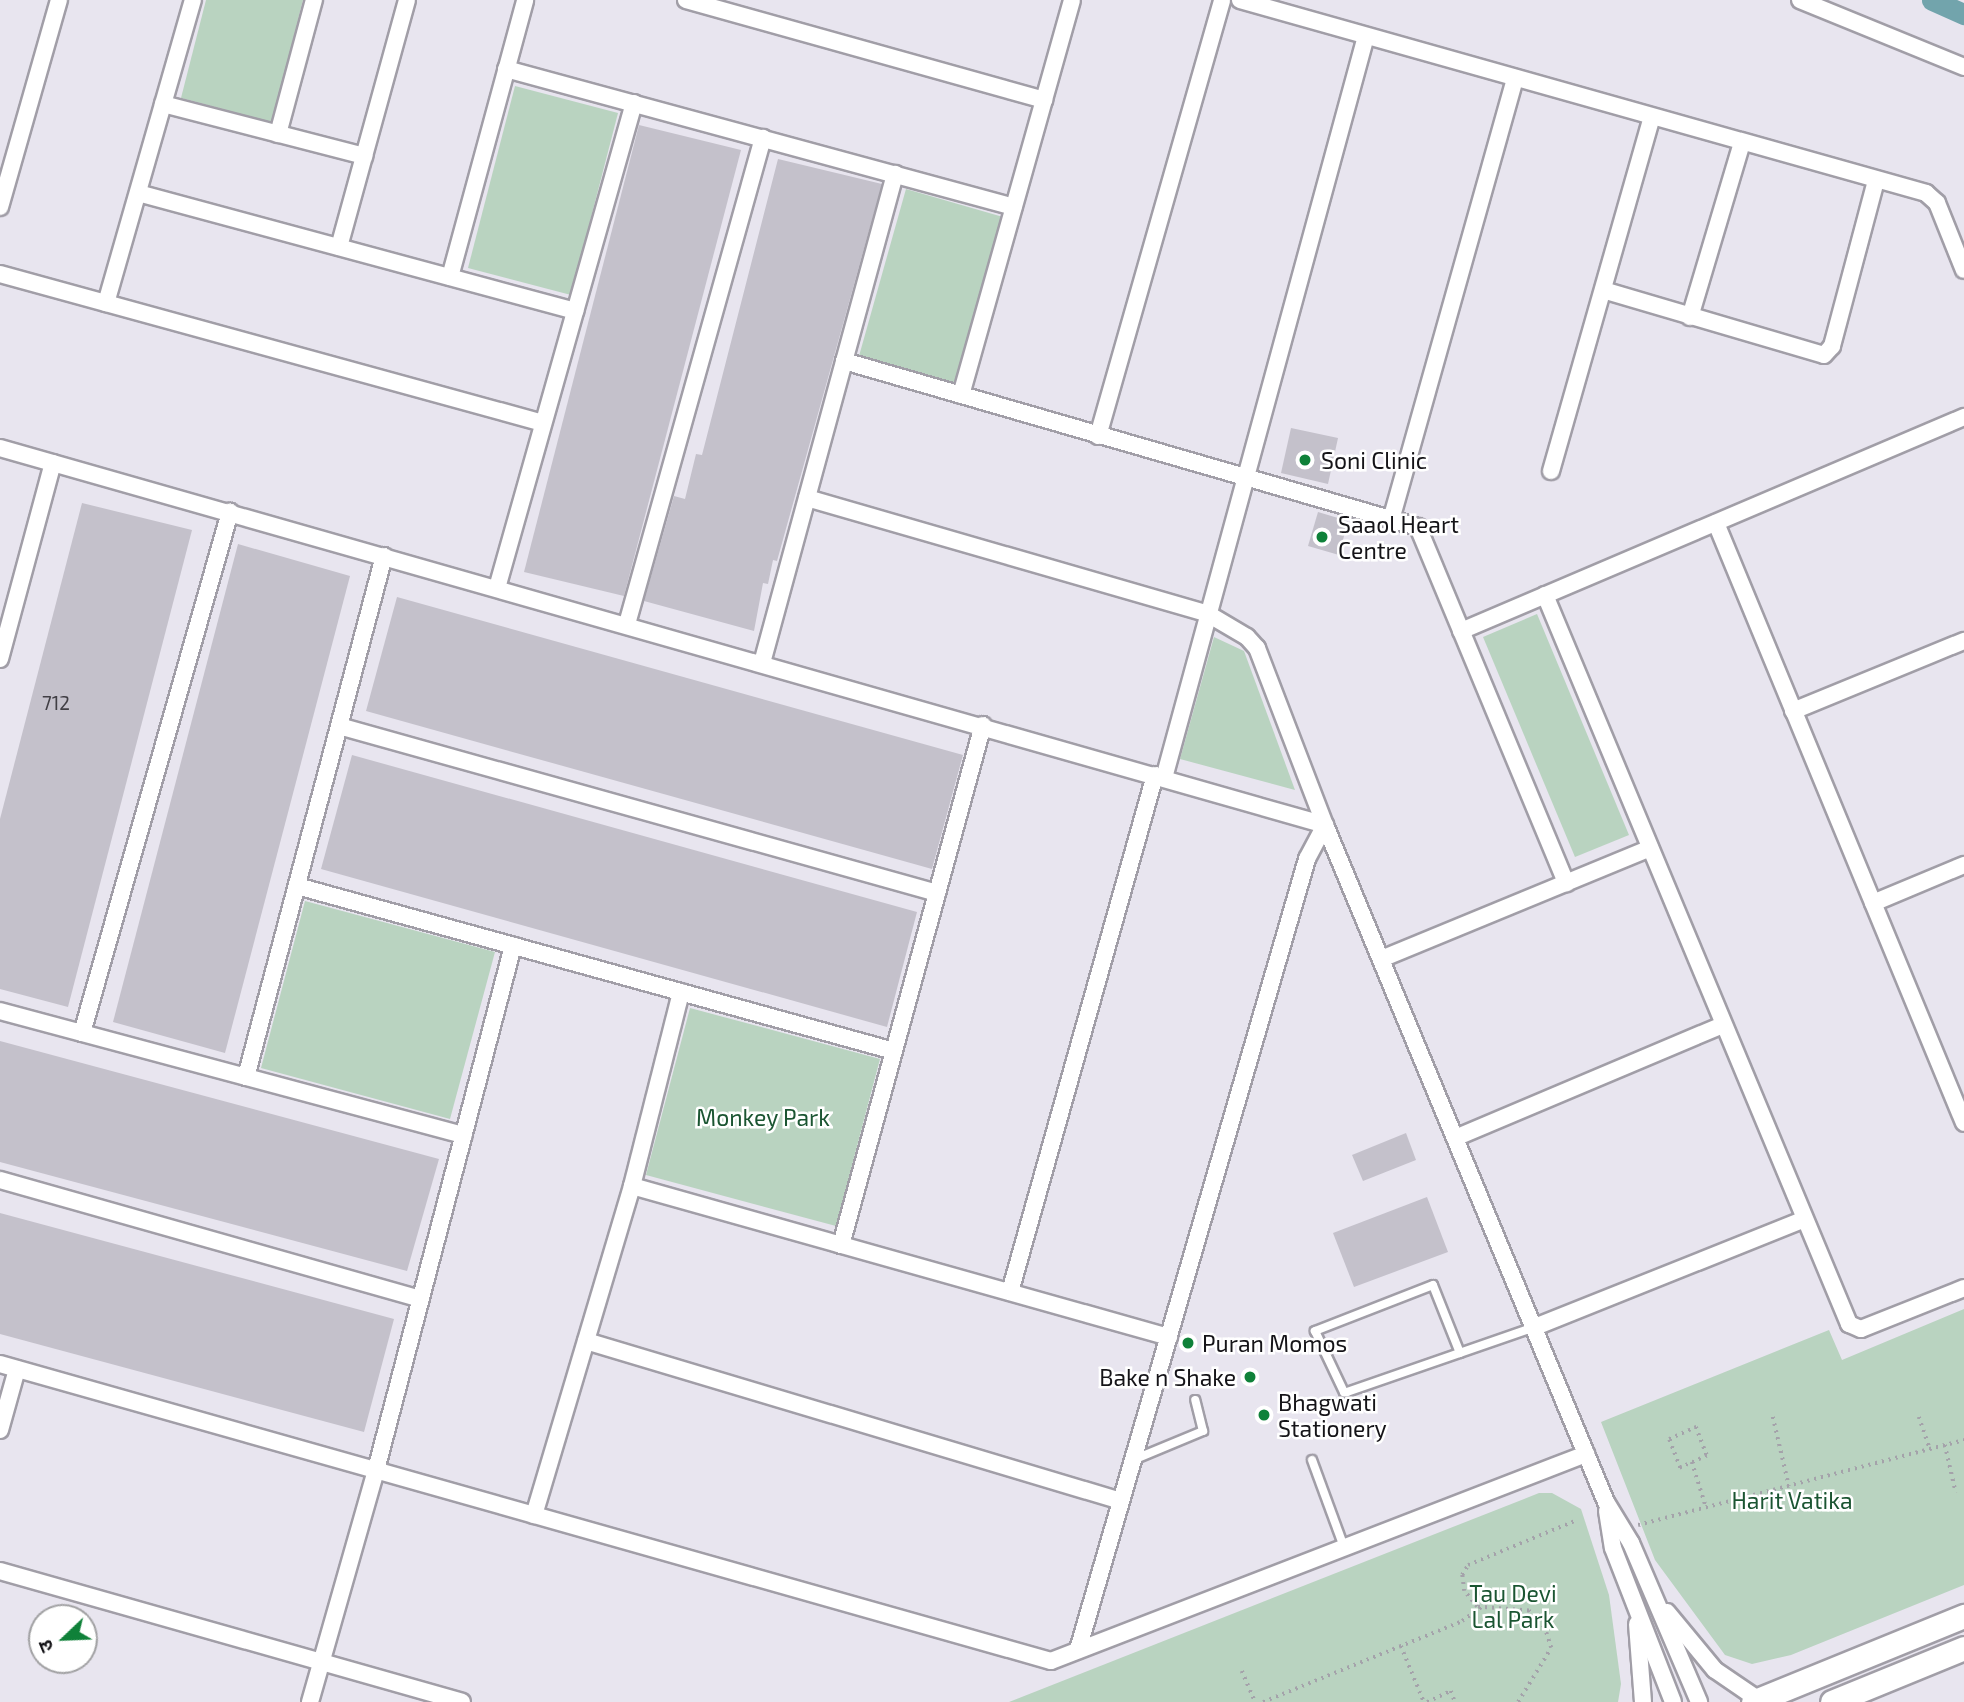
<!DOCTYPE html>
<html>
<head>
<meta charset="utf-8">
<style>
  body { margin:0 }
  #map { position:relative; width:1964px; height:1702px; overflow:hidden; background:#e8e5ef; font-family:"Exo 2","Noto Sans Devanagari",sans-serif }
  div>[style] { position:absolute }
  .green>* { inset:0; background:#b9d3c0 }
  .canal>* { height:21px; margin:-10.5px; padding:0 10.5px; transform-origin:10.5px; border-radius:10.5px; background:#72a4ac }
  .building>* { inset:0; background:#c4c1cb }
  .path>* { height:3.5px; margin-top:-1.75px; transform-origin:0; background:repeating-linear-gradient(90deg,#a4a2aa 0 2px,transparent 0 7px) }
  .roads { filter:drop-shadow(2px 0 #a19ea7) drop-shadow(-2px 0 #a19ea7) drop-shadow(0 2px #a19ea7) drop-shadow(0 -2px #a19ea7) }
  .lane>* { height:8px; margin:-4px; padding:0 4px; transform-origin:4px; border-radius:4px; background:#fff }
  .street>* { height:16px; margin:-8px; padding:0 8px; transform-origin:8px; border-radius:8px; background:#fff }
  .secondary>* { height:23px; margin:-11.5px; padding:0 11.5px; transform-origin:11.5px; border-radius:11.5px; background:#fff }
  .dots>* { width:19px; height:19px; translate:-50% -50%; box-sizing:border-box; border:4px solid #fff; border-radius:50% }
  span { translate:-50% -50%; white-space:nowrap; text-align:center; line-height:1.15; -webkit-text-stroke:5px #fff; paint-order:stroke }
  .number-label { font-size:19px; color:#413f45 }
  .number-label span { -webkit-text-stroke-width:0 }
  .poi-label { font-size:23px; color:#151418 }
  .left { translate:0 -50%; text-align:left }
  .right { translate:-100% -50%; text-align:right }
  .park-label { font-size:23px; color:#1b5532 }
  .north { position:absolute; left:28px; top:1604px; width:70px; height:70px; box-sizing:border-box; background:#fff; border:2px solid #a1a1a3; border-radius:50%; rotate:247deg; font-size:19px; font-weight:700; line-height:28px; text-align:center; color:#151418 }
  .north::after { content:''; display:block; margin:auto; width:24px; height:32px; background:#0f8139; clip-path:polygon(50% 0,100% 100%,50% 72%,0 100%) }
</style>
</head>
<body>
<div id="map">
  <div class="green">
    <i style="clip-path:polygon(206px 0,303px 0,272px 122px,181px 98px)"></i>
    <i style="clip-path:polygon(515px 86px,618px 113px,571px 295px,468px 268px)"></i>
    <i style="clip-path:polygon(906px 189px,1003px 217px,957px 384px,859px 356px)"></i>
    <i style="clip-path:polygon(1537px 614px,1629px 835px,1575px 857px,1483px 637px)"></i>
    <i style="clip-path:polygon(1214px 637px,1244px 651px,1295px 790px,1180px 759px)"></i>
    <i style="clip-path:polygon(305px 901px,495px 952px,450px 1119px,261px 1068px)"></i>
    <i style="clip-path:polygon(690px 1008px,880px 1059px,836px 1226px,646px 1175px)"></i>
    <i style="clip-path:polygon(1964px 1309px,1964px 1585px,1791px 1655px,1752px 1664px,1725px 1655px,1655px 1560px,1601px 1422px,1829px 1330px,1842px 1360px)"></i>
    <i style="clip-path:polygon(1539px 1493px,1552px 1493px,1581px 1509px,1609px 1595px,1621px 1684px,1618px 1702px,1009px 1702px)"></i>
  </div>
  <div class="canal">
    <i style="left:1932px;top:0;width:35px;rotate:24deg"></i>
  </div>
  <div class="building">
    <i style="clip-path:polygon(639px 125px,741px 150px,624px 596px,524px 572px)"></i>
    <i style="clip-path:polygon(778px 159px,882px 184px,777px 561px,773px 560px,768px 584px,763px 583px,754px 631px,644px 601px,674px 496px,685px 499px,696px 454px,702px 455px)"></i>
    <i style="clip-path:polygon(1291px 428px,1338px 438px,1328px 484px,1281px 473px)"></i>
    <i style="clip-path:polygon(82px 503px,192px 530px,68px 1007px,0 989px,0 819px)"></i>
    <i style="clip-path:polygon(1318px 512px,1348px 521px,1339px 555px,1308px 546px)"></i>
    <i style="clip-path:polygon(238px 544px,350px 576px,225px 1053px,113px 1022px)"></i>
    <i style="clip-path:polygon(397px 597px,963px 755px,932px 869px,366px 711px)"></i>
    <i style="clip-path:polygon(352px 755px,917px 912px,887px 1027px,321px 869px)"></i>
    <i style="clip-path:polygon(0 1041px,439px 1159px,407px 1271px,0 1162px)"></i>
    <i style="clip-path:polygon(1406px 1133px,1416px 1160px,1363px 1181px,1352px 1155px)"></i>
    <i style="clip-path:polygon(1427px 1197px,1448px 1252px,1354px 1287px,1333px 1233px)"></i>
    <i style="clip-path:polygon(0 1213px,394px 1319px,364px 1432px,0 1334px)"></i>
  </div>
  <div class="path">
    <i style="left:1773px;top:1417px;width:71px;rotate:76.9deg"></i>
    <i style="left:1919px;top:1417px;width:34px;rotate:71deg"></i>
    <i style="left:1696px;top:1427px;width:31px;rotate:69deg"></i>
    <i style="left:1707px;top:1456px;width:30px;rotate:156deg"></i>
    <i style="left:1680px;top:1468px;width:31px;rotate:-111deg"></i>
    <i style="left:1669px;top:1439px;width:30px;rotate:-24deg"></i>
    <i style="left:1945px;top:1445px;width:49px;rotate:77.1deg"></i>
    <i style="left:1692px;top:1462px;width:47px;rotate:72.7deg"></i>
    <i style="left:1638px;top:1525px;width:337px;rotate:-14.6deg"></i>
    <i style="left:1401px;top:1646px;width:61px;rotate:67.7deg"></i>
    <i style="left:1242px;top:1671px;width:34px;rotate:67deg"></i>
    <i style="left:1263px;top:1702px;width:215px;rotate:-22.1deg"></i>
    <i style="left:1462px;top:1621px;width:24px;rotate:-36deg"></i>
    <i style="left:1427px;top:1702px;width:26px;rotate:-25deg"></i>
    <i style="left:1451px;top:1691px;width:12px;rotate:70deg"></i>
    <i style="left:1518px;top:1702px;width:63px;rotate:-58.6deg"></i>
    <i style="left:1551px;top:1648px;width:22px;rotate:-108deg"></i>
    <i style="left:1544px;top:1627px;width:22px;rotate:-133deg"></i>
    <i style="left:1529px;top:1611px;width:52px;rotate:-175.6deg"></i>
    <i style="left:1477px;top:1607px;width:21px;rotate:-129deg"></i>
    <i style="left:1464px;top:1591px;width:16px;rotate:-97deg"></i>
    <i style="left:1462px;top:1575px;width:12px;rotate:-59deg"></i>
    <i style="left:1468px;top:1565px;width:118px;rotate:-22.4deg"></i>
  </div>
  <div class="roads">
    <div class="lane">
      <i style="left:1460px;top:1353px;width:73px;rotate:-111.7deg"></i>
      <i style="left:1433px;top:1285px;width:127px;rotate:158.7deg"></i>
      <i style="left:1315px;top:1331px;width:68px;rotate:64.6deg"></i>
      <i style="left:1344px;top:1392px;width:3px"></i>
      <i style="left:1347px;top:1392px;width:199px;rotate:-19.1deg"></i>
      <i style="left:1133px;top:1460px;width:76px;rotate:-22.5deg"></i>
      <i style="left:1203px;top:1431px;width:32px;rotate:-104deg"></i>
      <i style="left:1312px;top:1460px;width:93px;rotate:69.8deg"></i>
    </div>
    <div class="street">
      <i style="left:686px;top:0;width:372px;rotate:15.6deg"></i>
      <i style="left:1240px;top:0;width:713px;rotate:15.71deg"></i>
      <i style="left:1926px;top:193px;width:15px;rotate:42deg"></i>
      <i style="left:1937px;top:203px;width:72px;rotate:68.1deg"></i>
      <i style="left:1800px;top:0;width:177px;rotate:22.2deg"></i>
      <i style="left:506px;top:69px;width:526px;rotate:15.2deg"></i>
      <i style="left:163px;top:104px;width:208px;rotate:14.5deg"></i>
      <i style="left:278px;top:134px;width:139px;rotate:-75deg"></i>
      <i style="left:138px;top:193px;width:453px;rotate:15.1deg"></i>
      <i style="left:0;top:207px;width:215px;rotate:-74.1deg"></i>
      <i style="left:339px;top:247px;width:256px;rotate:-74.6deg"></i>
      <i style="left:0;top:274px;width:563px;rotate:15.34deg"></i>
      <i style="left:450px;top:277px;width:287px;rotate:-74.8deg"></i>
      <i style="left:1603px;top:290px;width:230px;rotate:16.4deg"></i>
      <i style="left:1824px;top:355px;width:12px;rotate:-48deg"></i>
      <i style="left:1832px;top:346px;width:171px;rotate:-75.1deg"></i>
      <i style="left:106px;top:303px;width:315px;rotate:-74deg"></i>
      <i style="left:1690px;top:317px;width:182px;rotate:-73.4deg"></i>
      <i style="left:844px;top:361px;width:598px;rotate:16.13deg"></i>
      <i style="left:1418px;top:527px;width:386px;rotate:67.4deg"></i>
      <i style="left:961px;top:395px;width:410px;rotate:-74.3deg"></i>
      <i style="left:1098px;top:436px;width:453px;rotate:-74.1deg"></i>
      <i style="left:0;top:448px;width:1378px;rotate:15.88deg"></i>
      <i style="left:1325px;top:825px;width:733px;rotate:67.46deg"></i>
      <i style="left:1606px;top:1502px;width:48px;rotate:58.6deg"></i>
      <i style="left:1631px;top:1543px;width:173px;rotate:66.8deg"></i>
      <i style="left:1551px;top:471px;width:368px;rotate:-74.1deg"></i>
      <i style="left:807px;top:498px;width:417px;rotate:16.1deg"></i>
      <i style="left:1208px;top:614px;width:45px;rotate:30.5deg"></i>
      <i style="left:1247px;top:637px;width:15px;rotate:48deg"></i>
      <i style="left:1257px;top:648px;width:190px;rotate:69deg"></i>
      <i style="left:1325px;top:825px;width:38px;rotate:118deg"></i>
      <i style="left:1307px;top:859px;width:823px;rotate:106.15deg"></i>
      <i style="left:1391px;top:520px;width:459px;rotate:-74.3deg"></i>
      <i style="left:1716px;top:523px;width:649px;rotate:67.54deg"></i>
      <i style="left:497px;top:588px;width:504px;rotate:-74.23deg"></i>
      <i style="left:1545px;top:595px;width:790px;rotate:67.36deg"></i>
      <i style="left:1849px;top:1324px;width:13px;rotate:23deg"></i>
      <i style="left:1861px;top:1329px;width:111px;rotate:-21.7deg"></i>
      <i style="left:627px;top:624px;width:505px;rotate:-74.37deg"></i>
      <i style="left:1461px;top:631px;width:547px;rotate:-23.05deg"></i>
      <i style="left:0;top:659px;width:203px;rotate:-74.9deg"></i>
      <i style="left:762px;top:663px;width:507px;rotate:-74.78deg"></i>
      <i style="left:1793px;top:711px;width:185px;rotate:-22.3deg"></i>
      <i style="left:339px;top:726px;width:621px;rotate:15.6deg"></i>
      <i style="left:1164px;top:778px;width:769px;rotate:-74.77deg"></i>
      <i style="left:297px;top:886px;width:619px;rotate:15.45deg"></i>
      <i style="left:1873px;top:903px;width:99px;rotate:-22.7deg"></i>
      <i style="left:1381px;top:959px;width:291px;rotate:-22.4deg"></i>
      <i style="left:0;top:1011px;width:480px;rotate:15deg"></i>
      <i style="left:82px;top:1033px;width:542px;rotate:-74.14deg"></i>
      <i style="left:246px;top:1077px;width:539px;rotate:-75.16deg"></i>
      <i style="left:1455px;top:1138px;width:291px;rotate:-22.9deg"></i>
      <i style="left:0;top:1180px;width:437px;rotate:15.8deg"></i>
      <i style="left:632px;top:1186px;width:558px;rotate:15.71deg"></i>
      <i style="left:841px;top:1245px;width:539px;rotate:-74.73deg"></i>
      <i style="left:1010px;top:1292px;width:537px;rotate:-74.33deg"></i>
      <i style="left:1535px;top:1327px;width:289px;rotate:-21.8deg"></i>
      <i style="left:586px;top:1341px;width:558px;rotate:16.65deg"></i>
      <i style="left:0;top:1364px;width:1092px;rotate:15.78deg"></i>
      <i style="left:1051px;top:1661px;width:574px;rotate:-21.15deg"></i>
      <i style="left:0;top:1430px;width:63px;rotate:-74.4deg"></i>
      <i style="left:1607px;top:1511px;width:37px;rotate:81deg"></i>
      <i style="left:1613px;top:1548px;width:165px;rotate:68.7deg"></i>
      <i style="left:534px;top:1515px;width:343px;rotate:-73.4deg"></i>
      <i style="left:632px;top:1186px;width:200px;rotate:-75.8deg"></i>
      <i style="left:0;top:1571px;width:480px;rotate:15.8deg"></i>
      <i style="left:1667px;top:1612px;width:75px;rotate:50.4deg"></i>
      <i style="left:1715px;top:1670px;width:53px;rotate:34.3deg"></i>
      <i style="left:1637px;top:1624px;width:78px;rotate:85.6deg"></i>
      <i style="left:310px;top:1702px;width:241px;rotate:-74.1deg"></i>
      <i style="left:376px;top:1470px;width:542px;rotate:-75.35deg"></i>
    </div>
    <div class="secondary">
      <i style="left:1753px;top:1702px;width:228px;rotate:-22.2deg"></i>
      <i style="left:1832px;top:1702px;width:143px;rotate:-22.2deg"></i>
    </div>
  </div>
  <div class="dots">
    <i style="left:1305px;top:460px;background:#0f8139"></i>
    <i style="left:1322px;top:537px;background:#0f8139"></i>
    <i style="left:1188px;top:1343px;background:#0f8139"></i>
    <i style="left:1250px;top:1377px;background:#0f8139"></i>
    <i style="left:1264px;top:1415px;background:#0f8139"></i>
  </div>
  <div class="number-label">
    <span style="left:56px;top:703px">712</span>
  </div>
  <div class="poi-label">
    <span class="left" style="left:1321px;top:460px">Soni Clinic</span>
    <span class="left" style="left:1338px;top:537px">Saaol Heart<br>Centre</span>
    <span class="left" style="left:1202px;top:1343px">Puran Momos</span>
    <span class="right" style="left:1236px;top:1377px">Bake n Shake</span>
    <span class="left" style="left:1278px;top:1415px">Bhagwati<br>Stationery</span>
  </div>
  <div class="park-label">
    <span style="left:763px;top:1117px">Monkey Park</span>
    <span style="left:1792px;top:1500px">Harit Vatika</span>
    <span style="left:1513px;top:1606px">Tau Devi<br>Lal Park</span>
  </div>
  <div class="north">उ</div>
</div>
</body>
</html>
